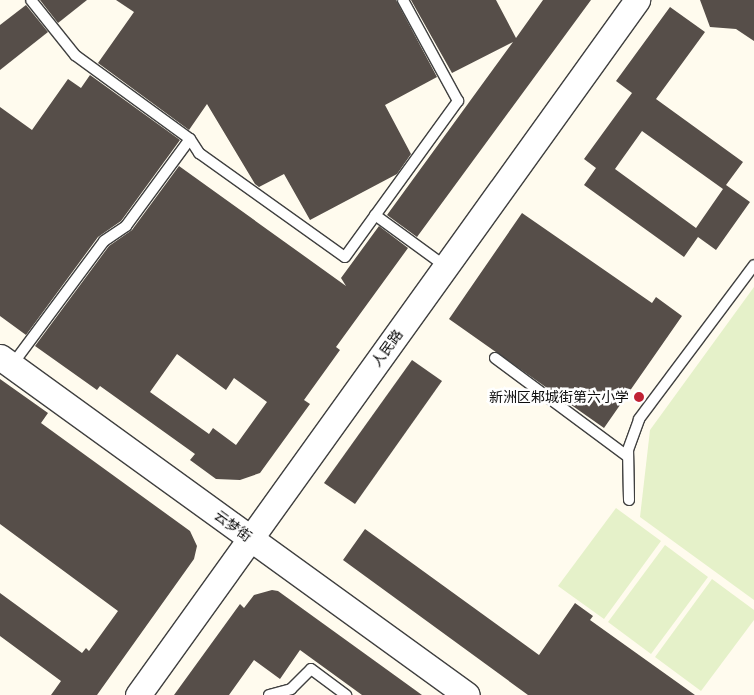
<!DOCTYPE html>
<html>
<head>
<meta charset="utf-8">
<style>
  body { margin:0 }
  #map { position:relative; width:754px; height:695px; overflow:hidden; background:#fffbee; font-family:"Playfair Display","Noto Sans SC",serif }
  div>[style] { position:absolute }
  .pitch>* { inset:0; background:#e5f1c9 }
  .building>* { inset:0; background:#564e49 }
  .roads { filter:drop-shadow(1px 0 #404040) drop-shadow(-1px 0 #404040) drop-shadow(0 1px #404040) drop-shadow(0 -1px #404040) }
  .service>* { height:10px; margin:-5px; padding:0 5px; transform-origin:5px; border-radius:5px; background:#fff }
  .tertiary>* { height:25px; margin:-12.5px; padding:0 12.5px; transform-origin:12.5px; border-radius:12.5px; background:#fff }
  .dots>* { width:14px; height:14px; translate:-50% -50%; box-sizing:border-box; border:2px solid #fff; border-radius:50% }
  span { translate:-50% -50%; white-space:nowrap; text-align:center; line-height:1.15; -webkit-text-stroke:5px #fff; paint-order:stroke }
  .street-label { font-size:14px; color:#0d0d0d }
  .poi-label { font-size:14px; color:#0d0d0d }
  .right { translate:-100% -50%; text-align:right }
</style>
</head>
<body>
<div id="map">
  <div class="pitch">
    <i style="clip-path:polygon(754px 287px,754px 600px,640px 517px,650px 430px)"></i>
    <i style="clip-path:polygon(616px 508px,661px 541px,604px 619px,558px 586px)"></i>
    <i style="clip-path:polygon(665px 545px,708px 577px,651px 654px,608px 622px)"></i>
    <i style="clip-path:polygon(712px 579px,754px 610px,754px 620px,701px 691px,655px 657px)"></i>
  </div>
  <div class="building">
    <i style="clip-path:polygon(40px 0,87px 0,58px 23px)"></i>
    <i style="clip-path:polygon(116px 0,396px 0,437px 77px,385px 105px,411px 154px,397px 174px,310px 220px,284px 174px,259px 187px,255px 184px,207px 104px,189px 130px,98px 63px,134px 12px)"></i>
    <i style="clip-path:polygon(411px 0,496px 0,516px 38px,543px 0,591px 0,417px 237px,387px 215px,513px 42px,452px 73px)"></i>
    <i style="clip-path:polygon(700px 0,754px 0,754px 41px,736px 29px,710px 27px)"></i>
    <i style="clip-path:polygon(26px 5px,48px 32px,0 70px,0 25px)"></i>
    <i style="clip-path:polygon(evenodd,670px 7px,705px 32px,656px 99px,743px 162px,726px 185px,750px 202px,716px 250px,698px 237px,684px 257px,584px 185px,596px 168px,584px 159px,632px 93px,616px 81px,670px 7px,642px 131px,723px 189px,696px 228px,615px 169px,642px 131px)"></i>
    <i style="clip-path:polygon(90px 75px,180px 140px,121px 221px,98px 237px,26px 335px,0 316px,0 107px,32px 130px,68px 79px,81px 88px)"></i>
    <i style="clip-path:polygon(evenodd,179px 166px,346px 286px,341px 278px,379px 226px,408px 248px,336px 347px,340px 350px,304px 400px,310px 404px,260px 473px,240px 480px,216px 479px,190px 460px,195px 454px,100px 386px,97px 390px,35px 346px,109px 246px,132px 230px,179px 166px,177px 354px,226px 390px,234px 378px,267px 402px,236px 445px,213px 428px,209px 434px,150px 392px,177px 354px)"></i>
    <i style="clip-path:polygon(522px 213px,652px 303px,656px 297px,682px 316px,604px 428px,449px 319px)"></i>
    <i style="clip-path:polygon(412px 360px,442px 381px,355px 504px,324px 483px)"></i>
    <i style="clip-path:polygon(0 379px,48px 413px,41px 423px,190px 531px,197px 546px,194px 559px,97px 695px,51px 695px,61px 681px,0 636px,0 593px,82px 653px,86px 648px,89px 651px,118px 611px,0 524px)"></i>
    <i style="clip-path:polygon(365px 529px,539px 655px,575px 603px,593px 616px,590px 620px,695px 695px,528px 695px,343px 560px)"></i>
    <i style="clip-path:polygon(272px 590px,278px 591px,422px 695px,362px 695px,300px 650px,280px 679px,254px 660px,229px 695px,174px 695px,240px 604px,244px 608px,254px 595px)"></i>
  </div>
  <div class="roads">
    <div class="service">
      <i style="left:190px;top:139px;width:17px;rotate:57deg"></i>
      <i style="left:199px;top:153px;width:179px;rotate:35.5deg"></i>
      <i style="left:345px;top:257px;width:193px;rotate:-54.1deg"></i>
      <i style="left:458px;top:101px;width:115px;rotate:-118.6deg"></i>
      <i style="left:375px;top:215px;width:87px;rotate:36.1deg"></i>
      <i style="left:495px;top:358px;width:164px;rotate:36.6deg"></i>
      <i style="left:12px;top:365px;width:154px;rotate:-53.4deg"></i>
      <i style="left:104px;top:241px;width:27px;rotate:-34deg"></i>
      <i style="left:126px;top:226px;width:108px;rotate:-53.7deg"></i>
      <i style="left:190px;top:139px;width:142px;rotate:-143.9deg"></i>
      <i style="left:75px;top:55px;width:70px;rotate:-128.7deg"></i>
      <i style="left:629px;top:500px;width:50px;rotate:-91.1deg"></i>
      <i style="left:628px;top:450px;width:33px;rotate:-70deg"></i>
      <i style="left:639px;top:419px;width:192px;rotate:-53.2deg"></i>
      <i style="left:269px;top:695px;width:23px;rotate:-15deg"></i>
      <i style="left:291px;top:689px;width:28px;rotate:-45deg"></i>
      <i style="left:311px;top:669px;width:44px;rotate:36.6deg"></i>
    </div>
    <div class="tertiary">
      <i style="left:0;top:357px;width:576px;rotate:35.9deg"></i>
      <i style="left:138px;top:695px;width:856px;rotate:-54.32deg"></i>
    </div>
  </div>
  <div class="dots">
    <i style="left:639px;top:397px;background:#c02233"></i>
  </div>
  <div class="street-label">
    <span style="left:387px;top:348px;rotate:-54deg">人民路</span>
    <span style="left:233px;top:526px;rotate:36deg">云梦街</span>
  </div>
  <div class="poi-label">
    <span class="right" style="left:629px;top:397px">新洲区邾城街第六小学</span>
  </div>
</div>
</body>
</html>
